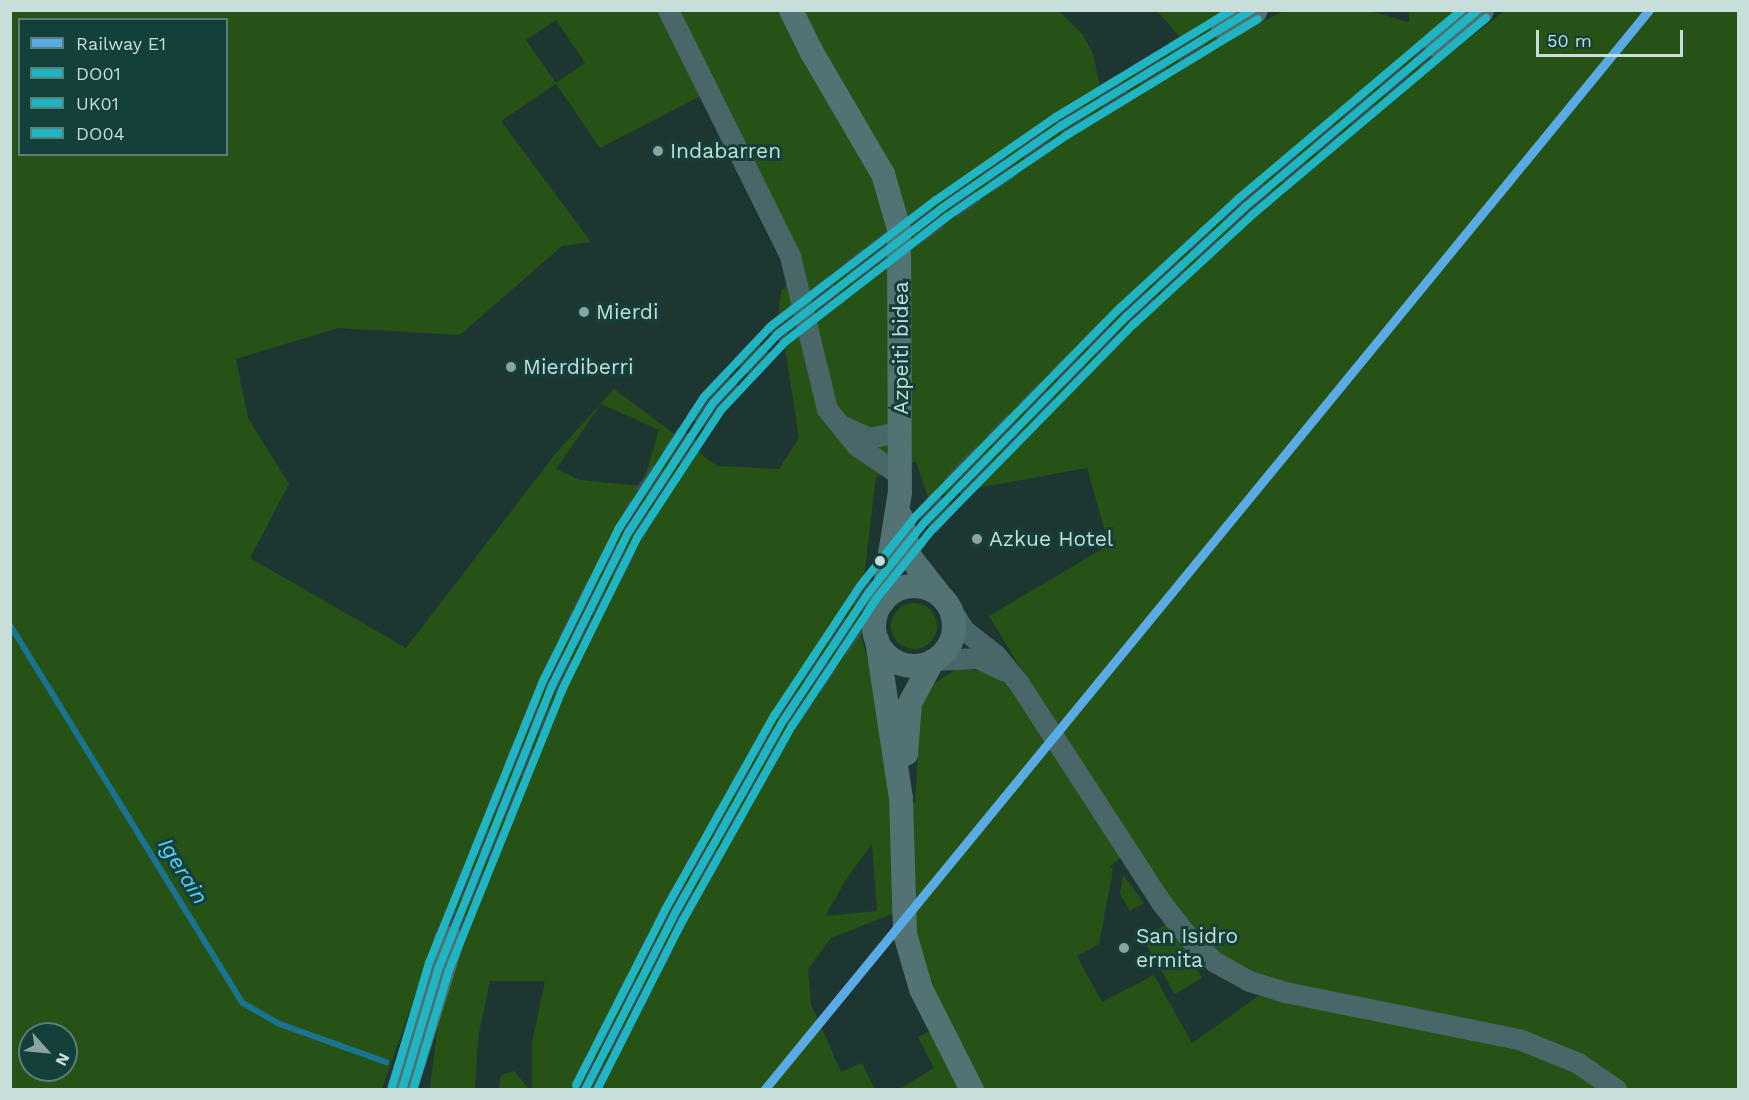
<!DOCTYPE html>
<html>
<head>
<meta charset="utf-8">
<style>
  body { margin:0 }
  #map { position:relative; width:1749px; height:1100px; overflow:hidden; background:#1e3632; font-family:"Work Sans",sans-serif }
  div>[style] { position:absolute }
  .green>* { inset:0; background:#275215 }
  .round { border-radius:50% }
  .stream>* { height:6px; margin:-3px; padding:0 3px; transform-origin:3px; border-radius:3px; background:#197392 }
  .motorway-tunnel>* { height:30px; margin-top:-15px; transform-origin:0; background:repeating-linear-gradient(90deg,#384f4b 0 30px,transparent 0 45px) }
  .tertiary>* { height:21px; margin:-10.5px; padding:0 10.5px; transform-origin:10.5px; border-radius:10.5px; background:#496668 }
  .secondary>* { height:24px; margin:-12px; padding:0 12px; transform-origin:12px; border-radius:12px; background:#527274 }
  .secondary>.ring { margin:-12px; padding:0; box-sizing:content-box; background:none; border:24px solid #527274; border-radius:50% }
  .motorway>* { height:30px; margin:-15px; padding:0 15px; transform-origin:15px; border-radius:15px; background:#506e70 }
  .bus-1>* { height:8px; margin:-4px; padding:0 4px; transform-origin:4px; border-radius:4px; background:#20b5c2 }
  .bus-2>* { height:8px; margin:-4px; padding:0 4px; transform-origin:4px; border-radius:4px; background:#20b5c2 }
  .bus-3>* { height:8px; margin:-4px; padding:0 4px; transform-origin:4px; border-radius:4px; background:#20b5c2 }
  .rail-1>* { height:9px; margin:-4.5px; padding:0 4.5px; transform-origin:4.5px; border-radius:4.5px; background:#5aabe5 }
  .dots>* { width:16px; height:16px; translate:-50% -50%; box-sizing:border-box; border:3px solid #13403a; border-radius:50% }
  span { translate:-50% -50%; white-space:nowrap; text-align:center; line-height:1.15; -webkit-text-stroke:6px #13403a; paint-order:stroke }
  .poi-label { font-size:21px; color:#c8deda }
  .left { translate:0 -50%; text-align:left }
  .street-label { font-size:21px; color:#c8deda }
  .water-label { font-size:22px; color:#5dcfff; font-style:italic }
  .frame { position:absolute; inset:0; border:12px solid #c8deda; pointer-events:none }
  .legend { position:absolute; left:18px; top:18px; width:210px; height:138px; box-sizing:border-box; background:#13403a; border:2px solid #5b7f7a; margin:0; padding:8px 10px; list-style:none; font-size:18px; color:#c8deda }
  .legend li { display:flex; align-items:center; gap:12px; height:30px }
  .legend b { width:30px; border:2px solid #5b7f7a }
  .north { position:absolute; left:18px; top:1022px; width:60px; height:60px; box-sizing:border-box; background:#13403a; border:2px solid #5b7f7a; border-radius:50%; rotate:117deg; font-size:16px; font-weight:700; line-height:24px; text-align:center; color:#c8deda }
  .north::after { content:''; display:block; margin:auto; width:21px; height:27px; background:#8ca39f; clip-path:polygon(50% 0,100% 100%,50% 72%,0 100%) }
  .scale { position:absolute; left:1536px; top:30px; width:147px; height:27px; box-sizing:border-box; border:3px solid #c8deda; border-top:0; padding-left:8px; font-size:18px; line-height:21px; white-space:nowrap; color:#c8deda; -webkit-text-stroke:4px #13403a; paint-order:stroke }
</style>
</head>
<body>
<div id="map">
  <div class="green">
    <i style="clip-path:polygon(evenodd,10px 11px,1059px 11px,1083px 35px,1093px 54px,1100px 88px,1181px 38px,1157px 11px,1225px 11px,1248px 30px,1283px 11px,1383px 11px,1373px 12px,1409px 22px,1409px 11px,1455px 11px,1439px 24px,1457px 48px,1504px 11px,1738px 11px,1738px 1089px,900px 1089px,934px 1068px,918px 1037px,939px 1027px,902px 910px,831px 938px,808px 969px,811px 1004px,841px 1072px,862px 1063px,875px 1089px,532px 1089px,532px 1043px,545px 981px,490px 981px,478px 1038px,475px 1089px,430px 1089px,438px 1023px,435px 939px,382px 1089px,11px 1089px,10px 11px,20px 20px,226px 20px,226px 154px,20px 154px,20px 20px,10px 11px,556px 20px,585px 63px,556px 83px,526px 40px,556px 20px,10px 11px,556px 84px,600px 148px,710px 91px,791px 282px,781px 291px,779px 310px,799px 438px,779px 469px,717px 466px,614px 389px,556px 453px,406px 648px,250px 558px,289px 484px,248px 418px,236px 359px,338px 328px,460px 335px,562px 246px,591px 242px,501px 121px,556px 84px,10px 11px,601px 404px,659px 430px,642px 486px,580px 480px,556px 469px,601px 404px,10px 11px,916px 461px,928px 497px,1087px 468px,1109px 545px,989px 616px,1024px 674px,957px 669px,928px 687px,921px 700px,915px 803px,890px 809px,873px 678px,858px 626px,876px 477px,916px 461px,10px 11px,872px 844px,877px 911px,825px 916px,847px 878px,872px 844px,10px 11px,1127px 853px,1232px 973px,1270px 988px,1192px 1043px,1154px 975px,1102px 1002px,1077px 956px,1099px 944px,1113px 870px,1110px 866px,1127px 853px,10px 11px,30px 1034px,66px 1034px,66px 1070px,30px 1070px,30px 1034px)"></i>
    <i class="round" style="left:891px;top:603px;width:46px;height:46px"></i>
    <i style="clip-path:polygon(1123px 875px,1144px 903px,1130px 911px,1120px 894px)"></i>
    <i style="clip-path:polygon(1170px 922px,1202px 978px,1175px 994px,1142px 938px)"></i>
    <i style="clip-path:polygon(514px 1071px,529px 1089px,499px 1089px,501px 1075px)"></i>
  </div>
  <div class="stream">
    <i style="left:10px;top:625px;width:444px;rotate:58.4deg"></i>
    <i style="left:243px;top:1003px;width:39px;rotate:30deg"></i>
    <i style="left:277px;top:1023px;width:116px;rotate:19.7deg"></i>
  </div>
  <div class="motorway-tunnel">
    <i style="left:449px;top:941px;width:277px;rotate:-68deg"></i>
    <i style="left:553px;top:684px;width:79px;rotate:-64.4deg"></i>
    <i style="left:587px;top:613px;width:130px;rotate:-62.1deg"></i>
    <i style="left:648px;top:498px;width:115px;rotate:-55.6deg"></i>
    <i style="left:713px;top:403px;width:95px;rotate:-46.7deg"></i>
    <i style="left:778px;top:334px;width:123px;rotate:-38.1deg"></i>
    <i style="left:875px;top:258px;width:228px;rotate:-35.4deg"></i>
    <i style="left:1061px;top:126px;width:193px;rotate:-31.2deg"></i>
    <i style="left:585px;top:1090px;width:196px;rotate:-63deg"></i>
    <i style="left:674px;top:915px;width:223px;rotate:-60.7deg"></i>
    <i style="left:783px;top:721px;width:199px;rotate:-55.4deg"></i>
    <i style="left:896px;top:557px;width:105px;rotate:-48.9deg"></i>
    <i style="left:965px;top:478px;width:229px;rotate:-45deg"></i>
    <i style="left:1127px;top:316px;width:161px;rotate:-42.7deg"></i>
    <i style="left:1245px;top:207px;width:254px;rotate:-40.2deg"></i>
  </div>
  <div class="tertiary">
    <i style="left:668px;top:10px;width:275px;rotate:63.6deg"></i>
    <i style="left:790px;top:256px;width:157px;rotate:76.4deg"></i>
    <i style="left:827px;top:409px;width:48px;rotate:51deg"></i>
    <i style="left:857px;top:446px;width:52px;rotate:34deg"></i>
    <i style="left:845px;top:427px;width:27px;rotate:24deg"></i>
    <i style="left:870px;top:438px;width:31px;rotate:-13deg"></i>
    <i style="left:948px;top:605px;width:30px;rotate:57deg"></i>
    <i style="left:964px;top:630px;width:41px;rotate:38deg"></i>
    <i style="left:996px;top:655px;width:35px;rotate:51deg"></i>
    <i style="left:1018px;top:682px;width:261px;rotate:57deg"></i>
    <i style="left:1160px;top:901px;width:48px;rotate:51.7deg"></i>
    <i style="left:1190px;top:939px;width:34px;rotate:43deg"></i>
    <i style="left:1215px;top:962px;width:39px;rotate:29deg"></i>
    <i style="left:1249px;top:981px;width:38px;rotate:17deg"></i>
    <i style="left:1285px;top:992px;width:239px;rotate:11.4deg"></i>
    <i style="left:1519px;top:1039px;width:64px;rotate:22.1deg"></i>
    <i style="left:1578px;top:1063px;width:47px;rotate:34.7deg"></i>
    <i style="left:936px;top:660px;width:42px;rotate:-2.7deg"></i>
    <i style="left:978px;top:658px;width:28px;rotate:26deg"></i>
  </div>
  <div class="secondary">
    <i style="left:791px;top:10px;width:46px;rotate:64deg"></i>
    <i style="left:811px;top:51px;width:143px;rotate:59.7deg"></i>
    <i style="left:883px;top:174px;width:57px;rotate:73.8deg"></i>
    <i style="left:899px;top:229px;width:263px;rotate:89.8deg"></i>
    <i style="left:900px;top:492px;width:112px;rotate:99.2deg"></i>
    <i style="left:901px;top:517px;width:41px;rotate:77.3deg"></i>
    <i style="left:910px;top:557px;width:47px;rotate:51.9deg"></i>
    <i class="ring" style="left:874px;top:586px;width:56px;height:56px"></i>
    <i style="left:877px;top:640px;width:160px;rotate:81.4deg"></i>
    <i style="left:901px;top:798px;width:136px;rotate:88.3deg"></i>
    <i style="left:905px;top:934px;width:57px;rotate:73.8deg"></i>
    <i style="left:921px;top:989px;width:113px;rotate:63.2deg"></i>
    <i style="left:906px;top:754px;width:51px;rotate:-85.5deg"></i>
    <i style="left:910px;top:703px;width:47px;rotate:-61.8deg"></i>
  </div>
  <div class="motorway">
    <i style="left:1226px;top:26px;width:31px;rotate:-31deg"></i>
    <i style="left:1439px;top:43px;width:52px;rotate:-39.5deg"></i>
    <i style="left:402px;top:1090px;width:156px;rotate:-72.5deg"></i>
  </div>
  <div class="bus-1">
    <i style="left:402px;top:1090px;width:128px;rotate:-73.3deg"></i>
    <i style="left:439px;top:967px;width:305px;rotate:-68.1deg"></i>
    <i style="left:553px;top:684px;width:169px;rotate:-63.6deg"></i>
    <i style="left:628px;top:533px;width:155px;rotate:-56.8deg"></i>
    <i style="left:713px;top:403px;width:95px;rotate:-46.7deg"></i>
    <i style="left:778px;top:334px;width:207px;rotate:-37.5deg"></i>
    <i style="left:942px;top:208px;width:145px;rotate:-34.6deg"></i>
    <i style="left:1061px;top:126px;width:223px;rotate:-31.3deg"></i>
    <i style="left:585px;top:1090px;width:196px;rotate:-63deg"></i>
    <i style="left:674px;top:915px;width:223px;rotate:-60.7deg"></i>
    <i style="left:783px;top:721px;width:155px;rotate:-56.3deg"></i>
    <i style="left:869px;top:592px;width:87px;rotate:-51.5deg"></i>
    <i style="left:923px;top:524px;width:291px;rotate:-45.6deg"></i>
    <i style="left:1127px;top:316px;width:161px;rotate:-42.7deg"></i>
    <i style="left:1245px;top:207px;width:305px;rotate:-40.2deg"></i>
  </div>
  <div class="bus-2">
    <i style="left:413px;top:1090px;width:125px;rotate:-73.3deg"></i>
    <i style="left:449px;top:970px;width:304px;rotate:-68deg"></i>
    <i style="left:563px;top:688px;width:167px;rotate:-63.7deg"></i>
    <i style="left:637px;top:538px;width:153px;rotate:-56.7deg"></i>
    <i style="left:721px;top:410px;width:93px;rotate:-46.7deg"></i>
    <i style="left:785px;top:342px;width:206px;rotate:-37.7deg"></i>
    <i style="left:948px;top:216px;width:144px;rotate:-34.2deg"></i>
    <i style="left:1067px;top:135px;width:223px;rotate:-31.3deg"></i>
    <i style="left:597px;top:1090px;width:191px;rotate:-63.2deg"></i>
    <i style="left:683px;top:920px;width:223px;rotate:-60.7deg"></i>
    <i style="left:792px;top:726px;width:154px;rotate:-56.4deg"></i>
    <i style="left:877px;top:598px;width:86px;rotate:-51.1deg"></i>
    <i style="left:931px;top:531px;width:290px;rotate:-45.6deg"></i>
    <i style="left:1134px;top:324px;width:161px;rotate:-42.7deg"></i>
    <i style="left:1252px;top:215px;width:306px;rotate:-40.1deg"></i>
  </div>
  <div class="bus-3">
    <i style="left:576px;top:1085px;width:196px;rotate:-63deg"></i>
    <i style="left:665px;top:910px;width:223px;rotate:-60.7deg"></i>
    <i style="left:774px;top:716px;width:156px;rotate:-56.5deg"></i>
    <i style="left:860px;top:586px;width:88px;rotate:-51.4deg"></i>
    <i style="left:915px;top:517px;width:293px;rotate:-45.6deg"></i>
    <i style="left:1120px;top:308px;width:161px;rotate:-42.7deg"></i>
    <i style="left:1238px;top:199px;width:293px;rotate:-40.2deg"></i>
    <i style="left:392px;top:1087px;width:129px;rotate:-73.4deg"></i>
    <i style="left:429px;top:963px;width:306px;rotate:-68deg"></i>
    <i style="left:544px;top:679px;width:169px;rotate:-63.6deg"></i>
    <i style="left:619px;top:528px;width:156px;rotate:-57deg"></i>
    <i style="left:704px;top:397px;width:98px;rotate:-46.7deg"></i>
    <i style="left:771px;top:326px;width:208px;rotate:-37.4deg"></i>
    <i style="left:936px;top:200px;width:146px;rotate:-34.7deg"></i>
    <i style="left:1056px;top:117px;width:206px;rotate:-31.3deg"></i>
  </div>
  <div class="rail-1">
    <i style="left:764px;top:1090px;width:1396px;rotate:-50.67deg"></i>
  </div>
  <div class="dots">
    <i style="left:658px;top:151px;background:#8ca39f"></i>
    <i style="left:584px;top:312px;background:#8ca39f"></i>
    <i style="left:511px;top:367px;background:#8ca39f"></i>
    <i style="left:977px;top:539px;background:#8ca39f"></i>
    <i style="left:880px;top:561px;background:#c8deda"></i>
    <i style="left:1124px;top:948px;background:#8ca39f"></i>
  </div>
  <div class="poi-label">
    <span class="left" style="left:670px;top:151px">Indabarren</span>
    <span class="left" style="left:596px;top:312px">Mierdi</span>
    <span class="left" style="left:523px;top:367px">Mierdiberri</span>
    <span class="left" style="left:989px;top:539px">Azkue Hotel</span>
    <span class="left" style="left:1136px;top:948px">San Isidro<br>ermita</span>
  </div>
  <div class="street-label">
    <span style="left:901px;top:348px;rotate:-90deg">Azpeiti bidea</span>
  </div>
  <div class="water-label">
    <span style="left:183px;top:871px;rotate:58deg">Igerain</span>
  </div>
  <div class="frame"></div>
  <ul class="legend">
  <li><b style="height:8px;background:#5aabe5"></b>Railway E1</li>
  <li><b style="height:8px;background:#20b5c2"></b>DO01</li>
  <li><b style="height:8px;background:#20b5c2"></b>UK01</li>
  <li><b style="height:8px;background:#20b5c2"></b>DO04</li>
  </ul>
  <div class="north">N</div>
  <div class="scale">50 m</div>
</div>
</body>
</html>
